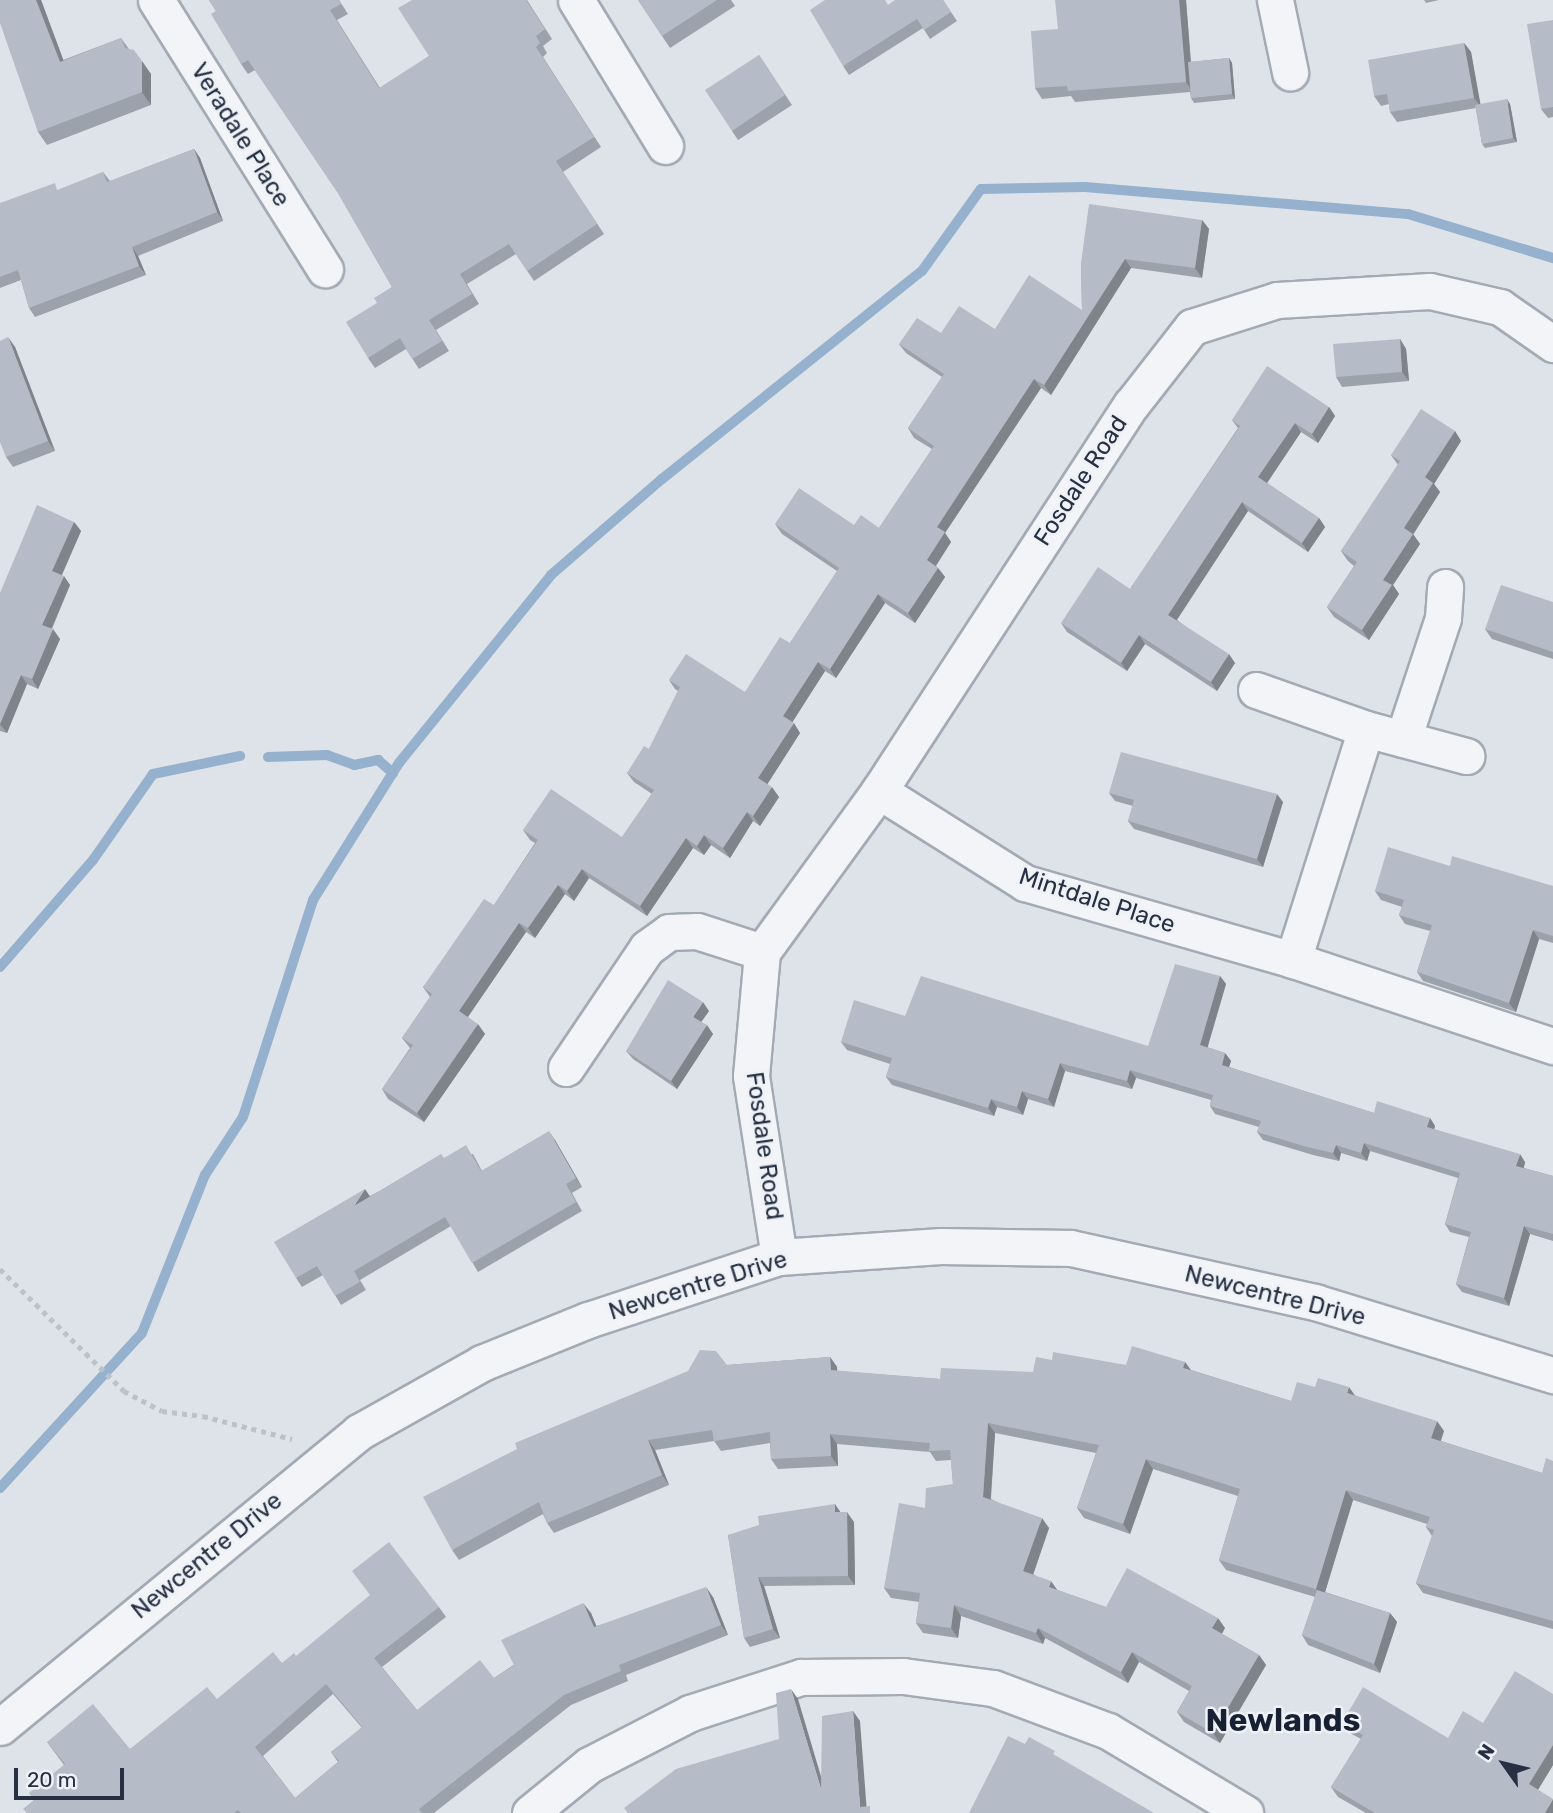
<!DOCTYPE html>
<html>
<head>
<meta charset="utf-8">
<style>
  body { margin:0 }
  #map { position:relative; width:1553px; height:1813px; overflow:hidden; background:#dee3e9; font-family:Rubik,sans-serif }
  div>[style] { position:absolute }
  .stream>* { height:10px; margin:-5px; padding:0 5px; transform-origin:5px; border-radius:5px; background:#95b1cd }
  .path>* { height:4.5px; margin-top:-2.25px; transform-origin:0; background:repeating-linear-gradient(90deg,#bdc1c8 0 5px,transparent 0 10px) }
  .roads { filter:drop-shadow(2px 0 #a3aab4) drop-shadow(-2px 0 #a3aab4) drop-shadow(0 2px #a3aab4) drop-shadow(0 -2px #a3aab4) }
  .minor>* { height:35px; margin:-17.5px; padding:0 17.5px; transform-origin:17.5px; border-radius:17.5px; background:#f2f4f7 }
  .wall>* { inset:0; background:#9ca2ab }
  .shaded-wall>* { inset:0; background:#7f848b }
  .building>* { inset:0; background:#b5bcc7 }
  span { translate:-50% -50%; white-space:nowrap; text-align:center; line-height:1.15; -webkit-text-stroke:5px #eef2f7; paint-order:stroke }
  .street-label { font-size:24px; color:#263042 }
  .district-label { font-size:32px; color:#182133; font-weight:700 }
  .north { position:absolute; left:1469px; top:1729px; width:70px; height:70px; -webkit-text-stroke:5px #eef2f7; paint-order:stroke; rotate:304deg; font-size:19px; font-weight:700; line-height:28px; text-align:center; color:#263042 }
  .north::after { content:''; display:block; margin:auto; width:24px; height:32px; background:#263042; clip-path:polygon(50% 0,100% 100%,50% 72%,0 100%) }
  .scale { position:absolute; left:14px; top:1768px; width:110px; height:32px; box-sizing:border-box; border:4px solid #263042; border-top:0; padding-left:9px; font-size:21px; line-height:24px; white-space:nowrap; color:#263042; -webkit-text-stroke:5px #eef2f7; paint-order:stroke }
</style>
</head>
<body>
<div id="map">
  <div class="stream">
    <i style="left:268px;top:757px;width:59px;rotate:-1.9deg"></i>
    <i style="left:327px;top:755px;width:29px;rotate:20deg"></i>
    <i style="left:354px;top:765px;width:25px;rotate:-12deg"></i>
    <i style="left:378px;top:760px;width:20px;rotate:41deg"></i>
    <i style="left:0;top:967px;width:142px;rotate:-49deg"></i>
    <i style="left:93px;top:860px;width:105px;rotate:-55.1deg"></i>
    <i style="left:153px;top:774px;width:89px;rotate:-11.7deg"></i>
    <i style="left:0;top:1488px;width:210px;rotate:-47.5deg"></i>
    <i style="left:142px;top:1333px;width:170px;rotate:-68.3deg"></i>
    <i style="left:205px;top:1175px;width:69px;rotate:-56.8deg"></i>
    <i style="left:243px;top:1117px;width:228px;rotate:-72.1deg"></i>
    <i style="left:313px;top:900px;width:162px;rotate:-57.9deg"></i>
    <i style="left:399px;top:763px;width:242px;rotate:-51deg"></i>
    <i style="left:551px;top:575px;width:147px;rotate:-40.9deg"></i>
    <i style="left:662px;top:479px;width:333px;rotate:-38.7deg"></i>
    <i style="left:922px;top:271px;width:101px;rotate:-54.3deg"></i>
    <i style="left:981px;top:189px;width:104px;rotate:-1.1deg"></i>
    <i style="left:1085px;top:187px;width:324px;rotate:4.8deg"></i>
    <i style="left:1408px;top:214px;width:152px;rotate:16.9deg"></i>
  </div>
  <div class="path">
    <i style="left:0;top:1269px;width:174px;rotate:44.5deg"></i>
    <i style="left:124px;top:1391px;width:43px;rotate:27.8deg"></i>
    <i style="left:162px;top:1411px;width:41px;rotate:7deg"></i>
    <i style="left:203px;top:1416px;width:92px;rotate:14.5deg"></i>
  </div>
  <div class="roads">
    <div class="minor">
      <i style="left:156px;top:0;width:318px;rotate:57.9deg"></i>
      <i style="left:576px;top:0;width:171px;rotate:58.6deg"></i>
      <i style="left:1275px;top:0;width:74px;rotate:78.2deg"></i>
      <i style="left:1256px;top:690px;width:117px;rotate:19.5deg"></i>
      <i style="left:1366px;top:729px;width:104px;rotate:15.1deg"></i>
      <i style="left:1403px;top:739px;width:127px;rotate:-71.7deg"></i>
      <i style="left:1443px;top:618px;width:31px;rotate:-86deg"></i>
      <i style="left:879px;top:791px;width:173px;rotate:32.2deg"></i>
      <i style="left:1025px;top:883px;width:279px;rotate:16deg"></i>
      <i style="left:1293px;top:960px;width:274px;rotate:18.3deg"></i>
      <i style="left:1293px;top:960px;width:242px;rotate:-72.5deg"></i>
      <i style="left:566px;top:1068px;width:145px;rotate:-56deg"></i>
      <i style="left:647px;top:948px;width:27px;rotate:-36deg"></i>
      <i style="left:669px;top:932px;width:28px;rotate:-2deg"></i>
      <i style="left:697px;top:931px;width:68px;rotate:17.9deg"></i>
      <i style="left:779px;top:1257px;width:183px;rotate:-98.8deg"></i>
      <i style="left:751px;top:1076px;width:124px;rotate:-84.9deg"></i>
      <i style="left:762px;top:952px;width:199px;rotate:-54deg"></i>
      <i style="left:879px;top:791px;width:461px;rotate:-56.9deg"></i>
      <i style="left:1131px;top:405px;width:99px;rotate:-52deg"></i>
      <i style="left:1192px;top:327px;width:89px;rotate:-17.6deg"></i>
      <i style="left:1277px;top:300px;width:153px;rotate:-3.4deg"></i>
      <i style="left:1430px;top:291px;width:72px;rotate:12.9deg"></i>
      <i style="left:1500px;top:307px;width:65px;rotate:34.9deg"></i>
      <i style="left:0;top:1727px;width:465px;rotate:-39.4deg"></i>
      <i style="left:359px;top:1432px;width:141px;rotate:-29.3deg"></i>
      <i style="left:482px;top:1363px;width:114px;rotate:-22.1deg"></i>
      <i style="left:588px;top:1320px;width:201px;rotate:-18.3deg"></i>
      <i style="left:779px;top:1257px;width:162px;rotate:-3.9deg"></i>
      <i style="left:941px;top:1246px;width:130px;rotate:0.9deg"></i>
      <i style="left:1071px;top:1248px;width:250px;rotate:12.5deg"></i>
      <i style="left:1315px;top:1302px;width:249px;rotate:17.1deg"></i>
      <i style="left:530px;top:1813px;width:76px;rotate:-39.1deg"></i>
      <i style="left:589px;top:1765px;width:114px;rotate:-27.2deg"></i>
      <i style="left:690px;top:1713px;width:117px;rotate:-18deg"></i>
      <i style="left:801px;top:1677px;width:102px;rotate:-0.6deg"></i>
      <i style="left:903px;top:1676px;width:91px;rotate:7.6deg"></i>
      <i style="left:993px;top:1688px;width:123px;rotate:20.5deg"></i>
      <i style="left:1108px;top:1731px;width:160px;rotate:30.9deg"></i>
    </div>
  </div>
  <div class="wall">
    <i style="clip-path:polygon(0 0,41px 0,63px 60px,121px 38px,129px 49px,151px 74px,151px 105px,47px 145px,38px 132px)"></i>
    <i style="clip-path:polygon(209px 0,339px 0,348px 14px,337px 20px,380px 88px,429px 56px,527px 0,552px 39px,543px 46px,547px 53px,543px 57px,601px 147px,563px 172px,604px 234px,534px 281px,516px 254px,467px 284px,479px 304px,436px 330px,449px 351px,419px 369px,406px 349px,375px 368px,368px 358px,377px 303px,392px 287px,338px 193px,255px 70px,248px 74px,241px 64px,216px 11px)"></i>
    <i style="clip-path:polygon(638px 0,731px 0,735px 6px,670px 48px)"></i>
    <i style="clip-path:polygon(943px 0,957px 21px,930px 39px,923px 28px,849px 75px,843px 66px,888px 5px)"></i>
    <i style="clip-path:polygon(1186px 0,1191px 62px,1229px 58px,1232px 63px,1235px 99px,1194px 103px,1191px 98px,1190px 92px,1075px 102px,1071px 96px,1042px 99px,1035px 88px,1058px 29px)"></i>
    <i style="clip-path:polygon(1424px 0,1439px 0,1426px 3px)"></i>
    <i style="clip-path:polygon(1553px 20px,1553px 117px,1548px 118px,1541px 109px)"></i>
    <i style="clip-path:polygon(1464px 43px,1471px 52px,1480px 104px,1510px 104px,1517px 142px,1485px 148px,1482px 144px,1476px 108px,1397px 122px,1390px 112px,1389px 104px,1381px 106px,1374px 96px)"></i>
    <i style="clip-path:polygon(759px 55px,792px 105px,738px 140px,732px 131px)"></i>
    <i style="clip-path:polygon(194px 149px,200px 158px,223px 221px,138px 256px,146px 275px,35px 317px,29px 308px,21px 280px,0 288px,0 203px,59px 190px,103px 172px,110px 181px)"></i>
    <i style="clip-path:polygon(1202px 220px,1209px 229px,1202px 278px,1131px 268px,1051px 395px,1041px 388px,945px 533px,951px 542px,936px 566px,938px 568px,945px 577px,915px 623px,885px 603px,836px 678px,825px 671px,792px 722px,800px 733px,767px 784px,779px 797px,760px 826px,753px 821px,730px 858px,711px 845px,704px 855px,693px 848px,647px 916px,589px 878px,574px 901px,565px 894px,535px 938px,526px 932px,468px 1017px,485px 1034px,424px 1122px,388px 1099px,382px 1089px,410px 1048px,402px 1038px,430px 997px,423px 987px,494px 905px,535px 843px,530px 840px,523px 830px,622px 837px,652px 794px,634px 782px,627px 773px,649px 749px,678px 691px,675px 689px,669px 680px,745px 692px,790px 643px,837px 571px,782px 534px,775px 524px,854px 525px,879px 528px,932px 449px,914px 438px,908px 428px,942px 377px,906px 353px,899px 344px,941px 333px,995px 329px,1082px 310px,1081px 263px)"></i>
    <i style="clip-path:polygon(1400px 339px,1406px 349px,1409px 381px,1342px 387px,1336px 377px)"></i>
    <i style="clip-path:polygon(15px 347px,55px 451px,13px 467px,6px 457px)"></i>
    <i style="clip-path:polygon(1329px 407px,1335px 416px,1318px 443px,1301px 432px,1267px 483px,1319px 518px,1325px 527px,1308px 552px,1248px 511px,1177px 620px,1235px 663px,1217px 691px,1145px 644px,1127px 671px,1067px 632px,1061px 623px,1130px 589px,1238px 428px,1232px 420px)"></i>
    <i style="clip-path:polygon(1455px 431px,1461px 441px,1434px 484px,1440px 492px,1413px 534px,1420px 544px,1393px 585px,1399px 594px,1369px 640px,1334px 617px,1327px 607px,1354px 566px,1348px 561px,1341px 551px,1398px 465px,1391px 455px)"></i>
    <i style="clip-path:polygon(74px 522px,81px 531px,62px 575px,70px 585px,52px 629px,60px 639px,38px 689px,27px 684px,7px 733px,0 731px,0 593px)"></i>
    <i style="clip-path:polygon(1553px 602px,1553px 659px,1492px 639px,1485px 629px)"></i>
    <i style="clip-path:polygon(1109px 793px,1283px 802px,1263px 867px,1134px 829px,1128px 821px,1133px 806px,1115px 801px)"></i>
    <i style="clip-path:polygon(1450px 866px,1553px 886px,1553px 943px,1539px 939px,1516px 1012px,1423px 981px,1417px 972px,1430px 931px,1405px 924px,1399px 915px,1402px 907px,1381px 900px,1375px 891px)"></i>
    <i style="clip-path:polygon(1220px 976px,1226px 984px,1207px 1047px,1225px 1053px,1231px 1061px,1229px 1067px,1374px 1113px,1430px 1118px,1435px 1126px,1434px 1129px,1525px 1162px,1524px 1168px,1553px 1176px,1553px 1241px,1530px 1234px,1509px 1306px,1462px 1292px,1456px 1284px,1469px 1237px,1450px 1232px,1445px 1224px,1458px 1178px,1370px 1151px,1367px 1161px,1341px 1153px,1339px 1161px,1313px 1155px,1263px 1140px,1257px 1132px,1259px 1127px,1215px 1114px,1210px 1106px,1211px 1100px,1136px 1078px,1132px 1089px,1065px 1071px,1054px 1107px,1028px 1099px,1023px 1115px,997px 1107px,994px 1116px,892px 1085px,886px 1077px,890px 1064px,847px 1050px,841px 1042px,905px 1016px,1148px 1046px)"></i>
    <i style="clip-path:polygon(709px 1011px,701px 1022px,713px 1034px,677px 1089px,633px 1059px,626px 1051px)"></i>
    <i style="clip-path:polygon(555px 1140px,582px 1187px,572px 1193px,582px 1211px,478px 1272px,451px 1226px,360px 1280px,366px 1290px,341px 1305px,323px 1275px,302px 1287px,296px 1278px,370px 1196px,444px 1158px,473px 1154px,482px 1171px)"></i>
    <i style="clip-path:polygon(830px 1357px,837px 1367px,837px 1371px,940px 1379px,1033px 1372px,1052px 1360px,1126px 1365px,1185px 1362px,1191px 1370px,1291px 1401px,1315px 1387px,1354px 1395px,1444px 1431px,1441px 1441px,1542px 1473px,1553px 1461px,1553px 1629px,1423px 1593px,1416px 1583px,1432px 1536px,1426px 1527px,1427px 1524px,1353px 1500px,1325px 1592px,1390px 1613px,1397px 1622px,1380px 1673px,1308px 1645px,1302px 1635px,1315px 1597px,1226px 1570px,1219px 1560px,1238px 1496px,1153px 1469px,1130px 1534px,1084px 1518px,1077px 1508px,1096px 1453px,995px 1433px,991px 1499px,1049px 1528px,1033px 1574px,1057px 1590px,1106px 1607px,1225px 1628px,1222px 1634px,1259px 1655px,1266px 1665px,1220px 1743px,1184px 1722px,1177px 1712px,1189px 1691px,1139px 1662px,1128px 1683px,1045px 1638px,1043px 1644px,961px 1616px,958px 1638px,923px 1633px,916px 1623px,919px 1602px,891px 1598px,884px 1588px,925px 1508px,953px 1484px,951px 1460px,936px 1461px,930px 1452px,837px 1444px,838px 1466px,778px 1469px,771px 1459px,770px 1443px,721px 1451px,714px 1441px,655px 1450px,669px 1485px,554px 1533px,547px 1523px,543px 1514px,459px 1560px,452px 1550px,727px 1365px)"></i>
    <i style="clip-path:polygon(841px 1512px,854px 1522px,855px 1585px,764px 1586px,780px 1638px,750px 1647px,744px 1638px,728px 1535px)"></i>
    <i style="clip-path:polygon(evenodd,713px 1597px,728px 1635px,626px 1675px,628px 1681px,571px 1705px,434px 1813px,26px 1813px,34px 1800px,64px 1765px,47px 1742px,130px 1749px,282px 1663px,296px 1656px,439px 1607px,446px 1617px,382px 1667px,417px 1710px,494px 1678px,591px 1613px,596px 1626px,713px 1597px,333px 1694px,362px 1728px,331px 1752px,338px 1762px,295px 1798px,263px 1756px,333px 1694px)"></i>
    <i style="clip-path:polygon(1553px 1694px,1553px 1765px,1538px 1790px,1553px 1813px,1366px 1813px,1338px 1797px,1331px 1787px,1361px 1739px,1348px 1732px,1342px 1723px,1448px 1738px)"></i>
  </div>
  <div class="shaded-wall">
    <i style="clip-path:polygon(36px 0,41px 0,69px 75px,60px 62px)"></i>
    <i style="clip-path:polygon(1179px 0,1186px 0,1193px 92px,1186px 82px)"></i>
    <i style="clip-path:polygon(1464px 43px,1471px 52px,1481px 107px,1474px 98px)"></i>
    <i style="clip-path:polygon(1229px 58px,1232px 63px,1235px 99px,1232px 94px)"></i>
    <i style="clip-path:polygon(142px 61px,151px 74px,151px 105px,142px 92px)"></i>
    <i style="clip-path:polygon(1507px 99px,1510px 104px,1517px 142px,1513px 138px)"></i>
    <i style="clip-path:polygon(194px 149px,200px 158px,223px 221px,217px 212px)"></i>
    <i style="clip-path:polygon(1202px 220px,1209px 229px,1202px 278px,1195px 268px)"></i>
    <i style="clip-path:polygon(132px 247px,138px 256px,146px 275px,139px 266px)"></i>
    <i style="clip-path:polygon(1125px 259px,1131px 268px,1051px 395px,1044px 385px)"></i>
    <i style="clip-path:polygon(8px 337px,15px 347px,55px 451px,48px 441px)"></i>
    <i style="clip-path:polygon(1400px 339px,1406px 349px,1409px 381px,1402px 372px)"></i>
    <i style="clip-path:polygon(1034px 379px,1041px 388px,945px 533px,951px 542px,933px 570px,927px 560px,937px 527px)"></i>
    <i style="clip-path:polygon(1329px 407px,1335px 416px,1318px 443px,1312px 434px)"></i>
    <i style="clip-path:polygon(1295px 423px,1301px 432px,1265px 486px,1258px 477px)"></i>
    <i style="clip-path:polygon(1455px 431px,1461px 441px,1434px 484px,1440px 492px,1411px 538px,1404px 528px,1425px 477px)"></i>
    <i style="clip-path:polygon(1242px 502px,1248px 511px,1174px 624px,1168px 615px)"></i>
    <i style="clip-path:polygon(1319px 518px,1325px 527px,1308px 552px,1302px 543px)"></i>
    <i style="clip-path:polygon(74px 522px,81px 531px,59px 581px,52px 571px)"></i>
    <i style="clip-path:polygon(1413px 534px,1420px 544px,1393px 585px,1399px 594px,1369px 640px,1362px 630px,1383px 580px)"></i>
    <i style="clip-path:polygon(938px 568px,945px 577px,915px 623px,908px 613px)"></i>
    <i style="clip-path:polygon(64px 576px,70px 585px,49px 634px,42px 625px)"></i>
    <i style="clip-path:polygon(878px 594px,885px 603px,836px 678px,830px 669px)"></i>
    <i style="clip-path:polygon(53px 629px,60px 639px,38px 689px,32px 679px)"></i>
    <i style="clip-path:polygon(1139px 635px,1145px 644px,1127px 671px,1121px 663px)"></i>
    <i style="clip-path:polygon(1229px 654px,1235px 663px,1217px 691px,1211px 682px)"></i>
    <i style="clip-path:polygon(818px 662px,825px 671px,790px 726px,783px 716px)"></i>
    <i style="clip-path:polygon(21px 675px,27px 684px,7px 733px,0 724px)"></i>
    <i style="clip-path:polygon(794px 723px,800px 733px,765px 788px,758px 778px)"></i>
    <i style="clip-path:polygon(772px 787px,779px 797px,760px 826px,753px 816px)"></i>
    <i style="clip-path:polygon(1277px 794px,1283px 802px,1263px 867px,1257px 859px)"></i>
    <i style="clip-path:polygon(747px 812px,753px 821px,730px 858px,723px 848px)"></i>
    <i style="clip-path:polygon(704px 835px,711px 845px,704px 855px,697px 846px)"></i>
    <i style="clip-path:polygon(686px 838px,693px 848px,647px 916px,640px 906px)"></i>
    <i style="clip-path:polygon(582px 869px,589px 878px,574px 901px,567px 891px)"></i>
    <i style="clip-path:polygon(558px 885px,565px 894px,535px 938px,528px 928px)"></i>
    <i style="clip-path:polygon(519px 923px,526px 932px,465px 1021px,459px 1011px)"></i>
    <i style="clip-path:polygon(1533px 930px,1539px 939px,1516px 1012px,1509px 1003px)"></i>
    <i style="clip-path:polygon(1220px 976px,1226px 984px,1206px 1053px,1200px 1045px)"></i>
    <i style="clip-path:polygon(703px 1002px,709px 1011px,699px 1025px,693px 1017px)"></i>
    <i style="clip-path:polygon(478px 1024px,485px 1034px,424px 1122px,417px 1113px)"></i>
    <i style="clip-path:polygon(707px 1025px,713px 1034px,677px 1089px,671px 1081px)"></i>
    <i style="clip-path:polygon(1225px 1053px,1231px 1061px,1227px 1073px,1222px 1065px)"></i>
    <i style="clip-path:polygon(1060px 1063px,1065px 1071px,1054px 1107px,1048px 1099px)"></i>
    <i style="clip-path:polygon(1130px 1070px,1136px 1078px,1132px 1089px,1127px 1081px)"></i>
    <i style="clip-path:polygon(1022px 1091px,1028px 1099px,1023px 1115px,1017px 1107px)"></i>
    <i style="clip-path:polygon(991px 1099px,997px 1107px,994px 1116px,988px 1108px)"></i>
    <i style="clip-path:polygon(1430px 1118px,1435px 1126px,1432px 1135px,1427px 1127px)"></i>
    <i style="clip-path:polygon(549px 1131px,555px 1140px,582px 1187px,576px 1178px)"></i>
    <i style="clip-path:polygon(1364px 1143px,1370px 1151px,1367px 1161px,1361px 1153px)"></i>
    <i style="clip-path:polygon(1336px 1145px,1341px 1153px,1339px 1161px,1333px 1153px)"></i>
    <i style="clip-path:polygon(1520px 1154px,1525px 1162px,1522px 1174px,1516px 1166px)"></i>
    <i style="clip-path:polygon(365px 1189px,371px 1198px,354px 1206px)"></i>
    <i style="clip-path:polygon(1524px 1226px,1530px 1234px,1509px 1306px,1504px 1298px)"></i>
    <i style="clip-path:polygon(830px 1357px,837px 1367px,838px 1381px,831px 1370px)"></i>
    <i style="clip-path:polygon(1185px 1362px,1192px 1372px,1183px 1368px)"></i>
    <i style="clip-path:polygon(1349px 1387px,1356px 1397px,1347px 1393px)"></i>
    <i style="clip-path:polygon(1437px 1421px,1444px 1431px,1438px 1448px,1431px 1438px)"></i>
    <i style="clip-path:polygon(988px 1423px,995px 1433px,990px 1507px,983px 1497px)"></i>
    <i style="clip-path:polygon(830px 1434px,837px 1444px,838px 1466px,831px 1456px)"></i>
    <i style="clip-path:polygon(648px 1440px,655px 1450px,669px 1485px,662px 1475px)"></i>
    <i style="clip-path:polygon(1146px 1459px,1153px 1469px,1130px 1534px,1123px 1524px)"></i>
    <i style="clip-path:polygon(1346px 1490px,1353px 1500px,1323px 1599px,1316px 1589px)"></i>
    <i style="clip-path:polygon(835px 1504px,841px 1513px,835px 1512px)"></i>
    <i style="clip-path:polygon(847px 1512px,854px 1522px,855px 1585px,848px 1576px)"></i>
    <i style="clip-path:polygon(1042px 1518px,1049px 1528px,1031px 1581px,1023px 1571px)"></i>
    <i style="clip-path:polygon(758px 1577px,764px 1586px,780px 1638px,773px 1629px)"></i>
    <i style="clip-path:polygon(1051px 1581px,1058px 1591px,1049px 1587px)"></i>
    <i style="clip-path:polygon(706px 1587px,713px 1597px,728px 1635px,721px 1625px)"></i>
    <i style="clip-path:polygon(583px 1603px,591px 1613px,601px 1637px,594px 1627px)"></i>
    <i style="clip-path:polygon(954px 1605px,961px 1616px,958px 1638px,951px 1628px)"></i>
    <i style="clip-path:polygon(1390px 1613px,1397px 1622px,1380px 1673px,1374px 1664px)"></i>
    <i style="clip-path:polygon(1218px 1618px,1225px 1628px,1219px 1638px,1212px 1628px)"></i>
    <i style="clip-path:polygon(1038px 1628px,1045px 1638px,1043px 1644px,1036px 1633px)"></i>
    <i style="clip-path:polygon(1132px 1652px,1139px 1662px,1128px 1683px,1121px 1672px)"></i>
    <i style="clip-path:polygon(1259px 1655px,1266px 1665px,1220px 1743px,1213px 1733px)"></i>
    <i style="clip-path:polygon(791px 1689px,798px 1699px,828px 1800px,821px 1789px)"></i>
    <i style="clip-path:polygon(853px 1711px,860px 1721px,867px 1813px,860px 1807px)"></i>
    <i style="clip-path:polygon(1553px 1745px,1553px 1765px,1536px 1793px,1529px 1784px)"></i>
    <i style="clip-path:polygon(1553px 1799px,1553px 1813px,1545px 1813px)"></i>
  </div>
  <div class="building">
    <i style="clip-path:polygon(0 0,36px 0,60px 62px,121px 38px,125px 48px,134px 50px,142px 61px,142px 92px,38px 132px,0 23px)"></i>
    <i style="clip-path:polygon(209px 0,338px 0,341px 4px,330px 10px,379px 88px,429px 56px,398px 8px,412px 0,526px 0,545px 29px,536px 36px,540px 43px,536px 47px,594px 137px,556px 161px,597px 224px,527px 271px,509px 244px,460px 274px,472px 294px,429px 320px,442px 341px,412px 359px,400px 338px,368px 358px,346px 322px,377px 303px,374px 298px,392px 287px,338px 193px,248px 60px,241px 64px,211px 14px,216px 11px)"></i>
    <i style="clip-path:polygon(638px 0,717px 0,662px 36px)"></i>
    <i style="clip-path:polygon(825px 0,885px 0,888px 5px,895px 0,943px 0,951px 12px,924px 30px,917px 19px,843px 66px,810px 10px)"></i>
    <i style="clip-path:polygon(1055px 0,1179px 0,1186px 82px,1068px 91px,1067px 86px,1035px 88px,1031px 31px,1058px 29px)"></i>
    <i style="clip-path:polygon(1553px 20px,1553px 107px,1541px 109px,1527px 24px)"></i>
    <i style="clip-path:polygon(1464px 43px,1474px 98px,1390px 112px,1387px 94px,1374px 96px,1368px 60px)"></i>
    <i style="clip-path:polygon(759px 55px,785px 95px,732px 131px,705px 90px)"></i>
    <i style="clip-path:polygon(1229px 58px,1232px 94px,1191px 98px,1188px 62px)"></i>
    <i style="clip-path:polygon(1507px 99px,1513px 138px,1482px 144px,1475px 105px)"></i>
    <i style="clip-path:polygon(194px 149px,217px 212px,132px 247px,139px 266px,29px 308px,18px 270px,0 277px,0 203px,55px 183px,57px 190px,103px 172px,107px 182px)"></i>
    <i style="clip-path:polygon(1089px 204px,1202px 220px,1195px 268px,1125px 259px,1044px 385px,1034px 379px,937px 527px,945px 532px,927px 560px,938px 568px,908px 613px,878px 594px,830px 669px,818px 662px,783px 716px,794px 723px,758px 778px,772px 787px,753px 816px,747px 812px,723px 848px,704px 835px,697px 846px,686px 838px,640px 906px,582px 869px,567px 891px,558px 885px,528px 928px,519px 923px,459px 1011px,478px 1024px,417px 1113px,382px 1089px,413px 1045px,402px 1038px,432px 994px,423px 987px,484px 899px,494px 905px,538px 840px,523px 830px,551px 789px,622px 837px,654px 790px,627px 773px,644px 746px,649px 749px,680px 687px,669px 680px,686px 654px,745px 692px,780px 637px,790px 643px,839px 568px,775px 524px,799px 488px,854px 525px,861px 515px,879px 528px,934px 446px,908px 428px,944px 374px,899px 344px,917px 318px,941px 333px,959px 306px,995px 329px,1029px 275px,1082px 310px,1081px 263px)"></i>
    <i style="clip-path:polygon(8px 337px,48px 441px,6px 457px,0 442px,0 341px)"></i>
    <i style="clip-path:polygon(1400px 339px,1402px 372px,1336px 377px,1333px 344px)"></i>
    <i style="clip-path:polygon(1267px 366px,1329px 407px,1312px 434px,1295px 423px,1258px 477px,1319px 518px,1302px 543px,1242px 502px,1168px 615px,1229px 654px,1211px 682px,1139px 635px,1121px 663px,1061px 623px,1098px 567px,1130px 589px,1240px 426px,1232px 420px)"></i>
    <i style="clip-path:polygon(1421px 409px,1455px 431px,1425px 477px,1433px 483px,1404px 528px,1413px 534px,1383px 580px,1392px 585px,1362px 630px,1327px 607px,1357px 562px,1341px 551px,1400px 461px,1391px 455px)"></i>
    <i style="clip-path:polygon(37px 505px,74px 522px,52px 571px,64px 576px,42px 625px,53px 629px,32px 679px,21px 675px,0 724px,0 593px)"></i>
    <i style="clip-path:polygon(1501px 585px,1553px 602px,1553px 652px,1485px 629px)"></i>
    <i style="clip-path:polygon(1121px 752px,1277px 794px,1257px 859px,1128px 821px,1134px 800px,1109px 793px)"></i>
    <i style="clip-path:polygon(1388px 847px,1450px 866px,1452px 856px,1553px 886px,1553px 936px,1533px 930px,1509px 1003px,1417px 972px,1432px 925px,1399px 915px,1404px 900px,1375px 891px)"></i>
    <i style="clip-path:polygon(1175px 964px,1220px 976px,1200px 1045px,1225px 1053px,1222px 1065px,1374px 1113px,1377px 1101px,1430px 1118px,1427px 1127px,1520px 1154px,1516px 1166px,1553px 1176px,1553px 1234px,1524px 1226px,1504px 1298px,1456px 1284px,1471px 1232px,1445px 1224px,1460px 1173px,1364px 1143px,1361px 1153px,1336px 1145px,1333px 1153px,1307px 1147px,1257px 1132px,1261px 1121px,1210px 1106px,1213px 1095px,1130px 1070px,1127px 1081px,1060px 1063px,1048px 1099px,1022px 1091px,1017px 1107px,991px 1099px,988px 1108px,886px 1077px,892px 1058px,841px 1042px,854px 1000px,905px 1016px,921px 976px,1148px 1046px)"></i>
    <i style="clip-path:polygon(668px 980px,703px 1002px,693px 1017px,707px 1025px,671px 1081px,626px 1051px)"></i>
    <i style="clip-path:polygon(549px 1131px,576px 1178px,566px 1184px,576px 1202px,472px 1263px,445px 1217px,354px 1271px,360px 1282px,335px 1296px,317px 1266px,296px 1278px,274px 1242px,365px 1189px,354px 1206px,441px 1154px,444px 1158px,466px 1145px,481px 1171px)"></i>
    <i style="clip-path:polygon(1132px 1346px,1185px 1362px,1183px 1368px,1291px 1401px,1297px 1382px,1315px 1387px,1318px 1378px,1349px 1387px,1347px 1393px,1437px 1421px,1431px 1438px,1542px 1473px,1546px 1458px,1553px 1461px,1553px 1621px,1416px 1583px,1434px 1530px,1426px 1527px,1430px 1517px,1346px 1490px,1316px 1589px,1219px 1560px,1240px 1489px,1146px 1459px,1123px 1524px,1077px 1508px,1099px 1445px,988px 1423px,983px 1497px,1042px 1518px,1023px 1571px,1051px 1581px,1049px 1587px,1106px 1607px,1127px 1568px,1218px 1618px,1212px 1628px,1259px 1655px,1213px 1733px,1177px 1712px,1192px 1686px,1132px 1652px,1121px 1672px,1038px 1628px,1036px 1633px,954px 1605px,951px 1628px,916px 1623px,920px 1593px,884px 1588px,899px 1503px,925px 1508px,926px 1488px,953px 1484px,950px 1450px,929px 1451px,930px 1443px,830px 1434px,831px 1456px,771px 1459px,770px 1432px,714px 1441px,712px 1430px,648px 1440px,662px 1475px,547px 1523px,539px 1502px,452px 1550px,423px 1497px,517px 1449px,515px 1443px,688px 1371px,700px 1350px,716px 1351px,727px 1365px,830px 1357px,831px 1370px,940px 1379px,941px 1368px,1033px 1372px,1036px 1357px,1052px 1360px,1053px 1352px,1126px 1365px)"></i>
    <i style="clip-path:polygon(835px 1504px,835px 1512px,847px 1512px,848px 1576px,758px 1577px,773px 1629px,744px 1638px,728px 1535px,759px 1525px,758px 1516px)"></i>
    <i style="clip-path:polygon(evenodd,389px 1542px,439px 1607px,374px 1658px,417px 1710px,480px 1660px,494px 1678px,514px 1665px,501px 1640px,583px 1603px,594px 1627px,706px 1587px,721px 1625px,619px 1665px,621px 1671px,564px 1695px,419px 1809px,422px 1813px,241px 1813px,238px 1810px,234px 1813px,27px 1813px,23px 1809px,34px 1800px,29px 1793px,65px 1764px,47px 1742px,93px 1704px,130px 1749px,207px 1687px,217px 1699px,273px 1652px,282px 1663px,294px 1653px,296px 1656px,370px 1595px,352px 1571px,389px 1542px,326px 1684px,362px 1727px,331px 1752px,339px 1761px,295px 1798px,255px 1747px,326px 1684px)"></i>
    <i style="clip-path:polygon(1317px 1590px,1390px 1613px,1374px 1664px,1302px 1635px)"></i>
    <i style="clip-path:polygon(1515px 1671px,1553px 1694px,1553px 1745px,1529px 1784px,1553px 1799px,1545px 1813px,1375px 1813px,1331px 1787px,1363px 1735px,1342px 1723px,1363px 1687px,1448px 1738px,1463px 1711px,1483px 1723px)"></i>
    <i style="clip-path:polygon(791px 1689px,821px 1789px,822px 1716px,853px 1711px,860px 1807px,870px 1806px,870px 1813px,628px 1813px,624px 1808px,676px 1769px,779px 1739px,776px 1693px)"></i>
    <i style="clip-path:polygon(1008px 1736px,1025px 1744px,1029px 1737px,1055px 1751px,1053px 1754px,1154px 1813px,969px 1813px)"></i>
  </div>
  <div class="street-label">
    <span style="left:240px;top:135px;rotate:58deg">Veradale Place</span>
    <span style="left:1081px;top:481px;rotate:-57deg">Fosdale Road</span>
    <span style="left:1097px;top:901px;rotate:18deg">Mintdale Place</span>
    <span style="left:764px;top:1146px;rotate:82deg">Fosdale Road</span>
    <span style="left:698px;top:1286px;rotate:-17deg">Newcentre Drive</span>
    <span style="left:1275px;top:1296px;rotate:14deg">Newcentre Drive</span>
    <span style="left:207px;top:1556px;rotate:-39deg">Newcentre Drive</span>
  </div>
  <div class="district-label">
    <span style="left:1283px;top:1720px">Newlands</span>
  </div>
  <div class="north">N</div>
  <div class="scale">20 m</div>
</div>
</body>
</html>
